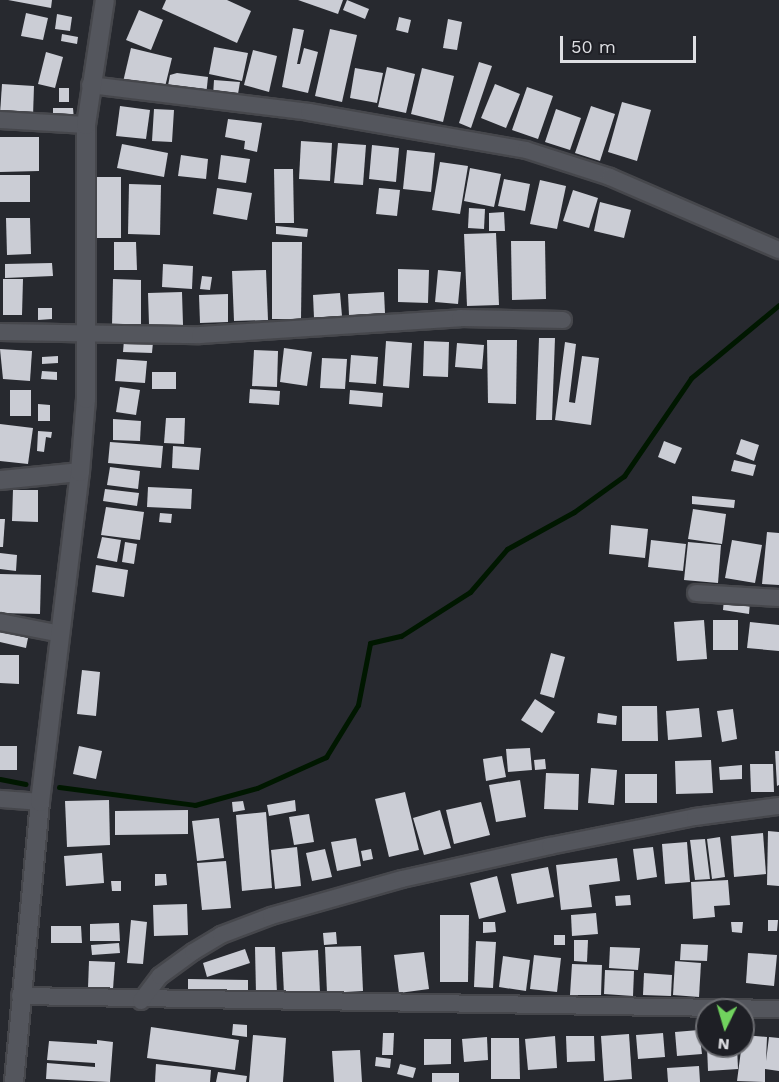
<!DOCTYPE html>
<html>
<head>
<meta charset="utf-8">
<style>
  body { margin:0 }
  #map { position:relative; width:779px; height:1082px; overflow:hidden; background:#27292f; font-family:"Work Sans",sans-serif }
  div>[style] { position:absolute }
  .stream>* { height:5px; margin:-2.5px; padding:0 2.5px; transform-origin:2.5px; border-radius:2.5px; background:#001700 }
  .building>* { inset:0; background:#cbcdd5 }
  .roads { filter:drop-shadow(2px 0 #46474c) drop-shadow(-2px 0 #46474c) drop-shadow(0 2px #46474c) drop-shadow(0 -2px #46474c) }
  .street>* { height:16px; margin:-8px; padding:0 8px; transform-origin:8px; border-radius:8px; background:#54565d }
  .secondary>* { height:18px; margin:-9px; padding:0 9px; transform-origin:9px; border-radius:9px; background:#54565d }
  span { translate:-50% -50%; white-space:nowrap; text-align:center; line-height:1.15; -webkit-text-stroke:6px #1e1f25; paint-order:stroke }
  .north { position:absolute; left:695px; top:998px; width:60px; height:60px; box-sizing:border-box; background:#1e1f25; border:2px solid #6b6c71; border-radius:50%; rotate:185deg; font-size:16px; font-weight:700; line-height:24px; text-align:center; color:#dedfe3 }
  .north::after { content:''; display:block; margin:auto; width:21px; height:27px; background:#71d35e; clip-path:polygon(50% 0,100% 100%,50% 72%,0 100%) }
  .scale { position:absolute; left:560px; top:36px; width:136px; height:27px; box-sizing:border-box; border:3px solid #dedfe3; border-top:0; padding-left:8px; font-size:18px; line-height:21px; white-space:nowrap; color:#dedfe3; -webkit-text-stroke:4px #1e1f25; paint-order:stroke }
</style>
</head>
<body>
<div id="map">
  <div class="stream">
    <i style="left:0;top:779px;width:26px;rotate:11deg"></i>
    <i style="left:59px;top:787px;width:137px;rotate:7.5deg"></i>
    <i style="left:195px;top:805px;width:64px;rotate:-15.3deg"></i>
    <i style="left:257px;top:788px;width:76px;rotate:-24.2deg"></i>
    <i style="left:326px;top:757px;width:61px;rotate:-58.4deg"></i>
    <i style="left:358px;top:705px;width:63px;rotate:-79deg"></i>
    <i style="left:370px;top:643px;width:32px;rotate:-13deg"></i>
    <i style="left:401px;top:636px;width:82px;rotate:-32.5deg"></i>
    <i style="left:470px;top:592px;width:57px;rotate:-49.3deg"></i>
    <i style="left:507px;top:549px;width:77px;rotate:-28.9deg"></i>
    <i style="left:574px;top:512px;width:62px;rotate:-35.8deg"></i>
    <i style="left:624px;top:476px;width:119px;rotate:-55.6deg"></i>
    <i style="left:691px;top:378px;width:114px;rotate:-39.7deg"></i>
  </div>
  <div class="building">
    <i style="clip-path:polygon(8px 0,52px 0,51px 8px)"></i>
    <i style="clip-path:polygon(166px 0,227px 0,251px 11px,237px 43px,162px 9px)"></i>
    <i style="clip-path:polygon(298px 0,343px 0,338px 14px)"></i>
    <i style="clip-path:polygon(347px 0,369px 9px,365px 19px,343px 10px)"></i>
    <i style="clip-path:polygon(139px 10px,163px 20px,151px 50px,126px 40px)"></i>
    <i style="clip-path:polygon(26px 13px,48px 18px,43px 40px,21px 36px)"></i>
    <i style="clip-path:polygon(57px 14px,72px 17px,70px 31px,55px 29px)"></i>
    <i style="clip-path:polygon(399px 17px,411px 20px,408px 33px,396px 30px)"></i>
    <i style="clip-path:polygon(448px 19px,462px 22px,457px 50px,443px 48px)"></i>
    <i style="clip-path:polygon(293px 28px,304px 30px,297px 64px,300px 64px,304px 48px,318px 52px,308px 93px,282px 87px)"></i>
    <i style="clip-path:polygon(330px 29px,357px 35px,342px 102px,315px 96px)"></i>
    <i style="clip-path:polygon(62px 34px,78px 37px,77px 44px,61px 41px)"></i>
    <i style="clip-path:polygon(214px 47px,248px 53px,242px 81px,209px 74px)"></i>
    <i style="clip-path:polygon(131px 48px,172px 58px,164px 91px,123px 82px)"></i>
    <i style="clip-path:polygon(253px 50px,277px 56px,269px 92px,244px 85px)"></i>
    <i style="clip-path:polygon(46px 52px,63px 57px,55px 88px,38px 84px)"></i>
    <i style="clip-path:polygon(479px 62px,492px 66px,471px 128px,459px 123px)"></i>
    <i style="clip-path:polygon(387px 67px,415px 74px,406px 113px,378px 107px)"></i>
    <i style="clip-path:polygon(355px 68px,383px 73px,377px 103px,350px 98px)"></i>
    <i style="clip-path:polygon(422px 68px,454px 76px,443px 122px,411px 114px)"></i>
    <i style="clip-path:polygon(177px 73px,208px 77px,206px 96px,167px 91px,170px 75px)"></i>
    <i style="clip-path:polygon(214px 80px,240px 82px,238px 94px,213px 96px)"></i>
    <i style="clip-path:polygon(2px 84px,34px 86px,33px 116px,0 114px)"></i>
    <i style="clip-path:polygon(495px 84px,520px 94px,506px 128px,481px 118px)"></i>
    <i style="clip-path:polygon(527px 87px,553px 96px,538px 139px,512px 130px)"></i>
    <i style="clip-path:polygon(59px 88px,69px 88px,69px 102px,59px 102px)"></i>
    <i style="clip-path:polygon(622px 102px,651px 110px,637px 161px,608px 152px)"></i>
    <i style="clip-path:polygon(120px 106px,150px 110px,146px 139px,116px 136px)"></i>
    <i style="clip-path:polygon(591px 106px,615px 114px,600px 161px,575px 153px)"></i>
    <i style="clip-path:polygon(53px 108px,73px 108px,74px 120px,53px 120px)"></i>
    <i style="clip-path:polygon(154px 109px,174px 110px,172px 142px,152px 141px)"></i>
    <i style="clip-path:polygon(556px 109px,581px 118px,570px 150px,545px 142px)"></i>
    <i style="clip-path:polygon(228px 119px,262px 123px,257px 152px,244px 149px,245px 141px,225px 137px)"></i>
    <i style="clip-path:polygon(0 137px,39px 137px,39px 171px,0 172px)"></i>
    <i style="clip-path:polygon(301px 141px,332px 143px,330px 181px,299px 179px)"></i>
    <i style="clip-path:polygon(338px 143px,366px 145px,363px 185px,334px 183px)"></i>
    <i style="clip-path:polygon(122px 144px,168px 153px,164px 177px,117px 168px)"></i>
    <i style="clip-path:polygon(372px 145px,399px 148px,396px 182px,369px 179px)"></i>
    <i style="clip-path:polygon(407px 150px,435px 153px,431px 192px,403px 189px)"></i>
    <i style="clip-path:polygon(181px 155px,208px 159px,206px 179px,178px 176px)"></i>
    <i style="clip-path:polygon(221px 155px,250px 159px,246px 183px,218px 179px)"></i>
    <i style="clip-path:polygon(440px 162px,468px 166px,460px 214px,432px 210px)"></i>
    <i style="clip-path:polygon(470px 168px,501px 174px,494px 207px,464px 201px)"></i>
    <i style="clip-path:polygon(274px 169px,293px 169px,294px 223px,275px 223px)"></i>
    <i style="clip-path:polygon(0 175px,30px 175px,30px 202px,0 202px)"></i>
    <i style="clip-path:polygon(93px 177px,121px 177px,121px 238px,93px 238px)"></i>
    <i style="clip-path:polygon(504px 179px,530px 184px,525px 211px,498px 206px)"></i>
    <i style="clip-path:polygon(540px 180px,566px 186px,557px 229px,530px 224px)"></i>
    <i style="clip-path:polygon(129px 184px,161px 185px,160px 235px,128px 234px)"></i>
    <i style="clip-path:polygon(217px 188px,252px 193px,247px 220px,213px 214px)"></i>
    <i style="clip-path:polygon(379px 188px,400px 190px,397px 216px,376px 214px)"></i>
    <i style="clip-path:polygon(573px 190px,598px 198px,589px 228px,563px 221px)"></i>
    <i style="clip-path:polygon(600px 202px,631px 210px,624px 238px,594px 231px)"></i>
    <i style="clip-path:polygon(469px 208px,485px 209px,484px 229px,468px 228px)"></i>
    <i style="clip-path:polygon(504px 212px,505px 231px,489px 231px,489px 213px)"></i>
    <i style="clip-path:polygon(6px 218px,30px 218px,31px 254px,7px 255px)"></i>
    <i style="clip-path:polygon(276px 226px,308px 229px,307px 237px,276px 234px)"></i>
    <i style="clip-path:polygon(496px 233px,499px 305px,467px 306px,464px 234px)"></i>
    <i style="clip-path:polygon(511px 241px,545px 241px,546px 299px,512px 300px)"></i>
    <i style="clip-path:polygon(114px 242px,136px 242px,137px 270px,114px 270px)"></i>
    <i style="clip-path:polygon(272px 242px,302px 242px,301px 319px,272px 319px)"></i>
    <i style="clip-path:polygon(52px 263px,53px 276px,5px 278px,5px 264px)"></i>
    <i style="clip-path:polygon(163px 264px,193px 266px,192px 289px,162px 287px)"></i>
    <i style="clip-path:polygon(398px 269px,429px 270px,428px 303px,398px 302px)"></i>
    <i style="clip-path:polygon(266px 270px,268px 320px,234px 321px,232px 271px)"></i>
    <i style="clip-path:polygon(438px 270px,461px 272px,458px 304px,435px 302px)"></i>
    <i style="clip-path:polygon(202px 276px,212px 277px,210px 290px,200px 289px)"></i>
    <i style="clip-path:polygon(3px 279px,23px 279px,22px 315px,3px 315px)"></i>
    <i style="clip-path:polygon(113px 279px,141px 280px,141px 326px,112px 326px)"></i>
    <i style="clip-path:polygon(182px 292px,183px 325px,149px 325px,148px 293px)"></i>
    <i style="clip-path:polygon(384px 292px,385px 313px,349px 315px,348px 294px)"></i>
    <i style="clip-path:polygon(340px 293px,342px 316px,314px 318px,313px 295px)"></i>
    <i style="clip-path:polygon(228px 294px,228px 322px,200px 323px,199px 295px)"></i>
    <i style="clip-path:polygon(38px 308px,52px 308px,52px 319px,38px 320px)"></i>
    <i style="clip-path:polygon(539px 338px,555px 338px,552px 420px,536px 420px)"></i>
    <i style="clip-path:polygon(124px 340px,153px 342px,152px 353px,123px 352px)"></i>
    <i style="clip-path:polygon(487px 340px,517px 340px,516px 404px,488px 403px)"></i>
    <i style="clip-path:polygon(386px 341px,412px 343px,409px 388px,383px 386px)"></i>
    <i style="clip-path:polygon(424px 341px,449px 342px,448px 377px,423px 376px)"></i>
    <i style="clip-path:polygon(565px 342px,576px 344px,569px 402px,575px 403px,582px 356px,599px 358px,591px 425px,555px 420px)"></i>
    <i style="clip-path:polygon(457px 343px,484px 345px,482px 369px,455px 367px)"></i>
    <i style="clip-path:polygon(284px 348px,312px 352px,307px 386px,280px 382px)"></i>
    <i style="clip-path:polygon(0 349px,32px 351px,30px 381px,3px 379px)"></i>
    <i style="clip-path:polygon(254px 350px,278px 351px,277px 387px,252px 386px)"></i>
    <i style="clip-path:polygon(351px 355px,378px 357px,376px 384px,349px 382px)"></i>
    <i style="clip-path:polygon(58px 356px,58px 363px,42px 364px,42px 357px)"></i>
    <i style="clip-path:polygon(322px 358px,347px 359px,345px 389px,320px 388px)"></i>
    <i style="clip-path:polygon(117px 359px,147px 361px,145px 383px,115px 381px)"></i>
    <i style="clip-path:polygon(42px 371px,57px 372px,57px 380px,41px 379px)"></i>
    <i style="clip-path:polygon(152px 372px,176px 372px,176px 389px,152px 389px)"></i>
    <i style="clip-path:polygon(120px 387px,140px 390px,136px 415px,116px 412px)"></i>
    <i style="clip-path:polygon(250px 389px,280px 391px,279px 405px,249px 403px)"></i>
    <i style="clip-path:polygon(10px 390px,31px 390px,31px 416px,10px 416px)"></i>
    <i style="clip-path:polygon(350px 390px,383px 393px,382px 407px,349px 404px)"></i>
    <i style="clip-path:polygon(38px 404px,50px 405px,50px 421px,38px 421px)"></i>
    <i style="clip-path:polygon(166px 418px,185px 418px,184px 444px,164px 443px)"></i>
    <i style="clip-path:polygon(113px 419px,141px 421px,140px 441px,113px 440px)"></i>
    <i style="clip-path:polygon(0 424px,33px 428px,28px 464px,0 461px)"></i>
    <i style="clip-path:polygon(38px 431px,52px 432px,51px 438px,46px 437px,44px 452px,37px 451px)"></i>
    <i style="clip-path:polygon(741px 439px,759px 445px,754px 461px,736px 454px)"></i>
    <i style="clip-path:polygon(664px 441px,682px 448px,675px 464px,658px 457px)"></i>
    <i style="clip-path:polygon(110px 442px,163px 446px,161px 468px,108px 463px)"></i>
    <i style="clip-path:polygon(173px 446px,201px 448px,199px 470px,172px 468px)"></i>
    <i style="clip-path:polygon(734px 460px,756px 465px,753px 476px,731px 471px)"></i>
    <i style="clip-path:polygon(110px 467px,140px 471px,138px 489px,107px 485px)"></i>
    <i style="clip-path:polygon(148px 487px,192px 489px,191px 509px,147px 507px)"></i>
    <i style="clip-path:polygon(105px 489px,139px 493px,137px 506px,103px 501px)"></i>
    <i style="clip-path:polygon(13px 490px,38px 490px,38px 522px,12px 521px)"></i>
    <i style="clip-path:polygon(692px 496px,735px 500px,734px 508px,692px 504px)"></i>
    <i style="clip-path:polygon(106px 507px,144px 512px,140px 540px,101px 535px)"></i>
    <i style="clip-path:polygon(693px 509px,726px 514px,722px 544px,688px 539px)"></i>
    <i style="clip-path:polygon(160px 513px,172px 514px,171px 523px,159px 522px)"></i>
    <i style="clip-path:polygon(0 519px,5px 519px,3px 547px,0 547px)"></i>
    <i style="clip-path:polygon(611px 525px,648px 529px,645px 558px,609px 554px)"></i>
    <i style="clip-path:polygon(767px 532px,779px 533px,779px 585px,762px 584px)"></i>
    <i style="clip-path:polygon(102px 537px,121px 540px,117px 562px,97px 558px)"></i>
    <i style="clip-path:polygon(651px 540px,686px 544px,683px 571px,648px 567px)"></i>
    <i style="clip-path:polygon(732px 540px,762px 545px,755px 583px,725px 578px)"></i>
    <i style="clip-path:polygon(125px 542px,137px 544px,134px 564px,122px 562px)"></i>
    <i style="clip-path:polygon(688px 542px,721px 545px,718px 583px,684px 580px)"></i>
    <i style="clip-path:polygon(0 553px,17px 555px,16px 571px,0 569px)"></i>
    <i style="clip-path:polygon(96px 565px,128px 570px,124px 597px,92px 592px)"></i>
    <i style="clip-path:polygon(0 574px,41px 575px,40px 614px,0 613px)"></i>
    <i style="clip-path:polygon(724px 599px,750px 602px,749px 614px,723px 610px)"></i>
    <i style="clip-path:polygon(704px 620px,707px 659px,677px 661px,674px 622px)"></i>
    <i style="clip-path:polygon(713px 620px,738px 620px,738px 650px,713px 650px)"></i>
    <i style="clip-path:polygon(750px 622px,779px 625px,779px 651px,747px 648px)"></i>
    <i style="clip-path:polygon(0 631px,28px 638px,26px 648px,0 642px)"></i>
    <i style="clip-path:polygon(551px 653px,565px 657px,554px 698px,540px 694px)"></i>
    <i style="clip-path:polygon(0 655px,19px 655px,19px 684px,0 683px)"></i>
    <i style="clip-path:polygon(82px 670px,100px 672px,96px 716px,77px 714px)"></i>
    <i style="clip-path:polygon(535px 699px,555px 712px,542px 733px,521px 720px)"></i>
    <i style="clip-path:polygon(622px 706px,657px 706px,658px 741px,622px 741px)"></i>
    <i style="clip-path:polygon(699px 708px,702px 737px,668px 740px,666px 711px)"></i>
    <i style="clip-path:polygon(733px 709px,737px 739px,722px 742px,717px 711px)"></i>
    <i style="clip-path:polygon(598px 713px,617px 716px,616px 725px,597px 723px)"></i>
    <i style="clip-path:polygon(0 746px,17px 746px,17px 770px,0 770px)"></i>
    <i style="clip-path:polygon(79px 746px,102px 751px,96px 779px,73px 774px)"></i>
    <i style="clip-path:polygon(530px 748px,532px 770px,508px 772px,506px 749px)"></i>
    <i style="clip-path:polygon(775px 751px,779px 751px,779px 785px,777px 786px)"></i>
    <i style="clip-path:polygon(502px 756px,506px 777px,486px 781px,483px 759px)"></i>
    <i style="clip-path:polygon(545px 759px,546px 769px,535px 770px,534px 760px)"></i>
    <i style="clip-path:polygon(711px 760px,713px 793px,676px 794px,675px 761px)"></i>
    <i style="clip-path:polygon(750px 764px,773px 764px,774px 792px,751px 792px)"></i>
    <i style="clip-path:polygon(742px 765px,742px 779px,720px 780px,719px 767px)"></i>
    <i style="clip-path:polygon(591px 768px,617px 770px,614px 805px,588px 803px)"></i>
    <i style="clip-path:polygon(546px 773px,579px 774px,578px 810px,544px 809px)"></i>
    <i style="clip-path:polygon(625px 774px,657px 774px,657px 803px,625px 803px)"></i>
    <i style="clip-path:polygon(520px 780px,526px 817px,496px 822px,489px 785px)"></i>
    <i style="clip-path:polygon(405px 792px,419px 850px,389px 857px,375px 799px)"></i>
    <i style="clip-path:polygon(109px 800px,110px 845px,67px 847px,65px 801px)"></i>
    <i style="clip-path:polygon(295px 800px,296px 811px,269px 816px,267px 805px)"></i>
    <i style="clip-path:polygon(243px 801px,245px 810px,233px 812px,232px 802px)"></i>
    <i style="clip-path:polygon(481px 802px,490px 835px,454px 844px,446px 810px)"></i>
    <i style="clip-path:polygon(188px 810px,188px 834px,115px 835px,115px 811px)"></i>
    <i style="clip-path:polygon(440px 810px,451px 848px,424px 855px,413px 818px)"></i>
    <i style="clip-path:polygon(266px 812px,272px 888px,242px 891px,236px 815px)"></i>
    <i style="clip-path:polygon(309px 814px,314px 842px,294px 845px,289px 817px)"></i>
    <i style="clip-path:polygon(219px 818px,224px 858px,197px 861px,192px 821px)"></i>
    <i style="clip-path:polygon(768px 831px,779px 832px,779px 886px,767px 885px)"></i>
    <i style="clip-path:polygon(763px 833px,766px 874px,734px 877px,731px 836px)"></i>
    <i style="clip-path:polygon(720px 837px,725px 877px,712px 879px,707px 839px)"></i>
    <i style="clip-path:polygon(356px 838px,361px 866px,337px 871px,331px 842px)"></i>
    <i style="clip-path:polygon(705px 839px,710px 879px,695px 880px,690px 840px)"></i>
    <i style="clip-path:polygon(687px 842px,690px 882px,665px 884px,662px 844px)"></i>
    <i style="clip-path:polygon(297px 847px,301px 886px,275px 889px,271px 850px)"></i>
    <i style="clip-path:polygon(653px 847px,657px 877px,637px 880px,633px 849px)"></i>
    <i style="clip-path:polygon(325px 849px,332px 877px,312px 881px,306px 853px)"></i>
    <i style="clip-path:polygon(371px 849px,373px 859px,363px 861px,361px 851px)"></i>
    <i style="clip-path:polygon(102px 853px,104px 883px,66px 886px,64px 856px)"></i>
    <i style="clip-path:polygon(617px 858px,620px 881px,589px 885px,592px 907px,561px 910px,556px 865px)"></i>
    <i style="clip-path:polygon(226px 861px,231px 908px,202px 910px,197px 863px)"></i>
    <i style="clip-path:polygon(548px 867px,554px 897px,517px 904px,511px 874px)"></i>
    <i style="clip-path:polygon(155px 874px,166px 874px,167px 885px,155px 886px)"></i>
    <i style="clip-path:polygon(497px 876px,506px 912px,479px 919px,470px 883px)"></i>
    <i style="clip-path:polygon(728px 880px,730px 905px,714px 906px,715px 917px,693px 919px,691px 882px)"></i>
    <i style="clip-path:polygon(111px 881px,121px 881px,121px 891px,112px 891px)"></i>
    <i style="clip-path:polygon(630px 895px,631px 905px,616px 906px,615px 896px)"></i>
    <i style="clip-path:polygon(187px 904px,188px 935px,154px 936px,153px 905px)"></i>
    <i style="clip-path:polygon(596px 913px,598px 934px,572px 936px,571px 915px)"></i>
    <i style="clip-path:polygon(440px 915px,469px 915px,468px 982px,440px 982px)"></i>
    <i style="clip-path:polygon(131px 920px,147px 922px,143px 964px,127px 963px)"></i>
    <i style="clip-path:polygon(768px 920px,778px 920px,777px 931px,768px 931px)"></i>
    <i style="clip-path:polygon(483px 922px,495px 922px,496px 932px,483px 933px)"></i>
    <i style="clip-path:polygon(731px 922px,743px 922px,742px 933px,732px 932px)"></i>
    <i style="clip-path:polygon(119px 923px,120px 941px,90px 941px,90px 924px)"></i>
    <i style="clip-path:polygon(51px 926px,81px 926px,82px 943px,51px 943px)"></i>
    <i style="clip-path:polygon(336px 932px,337px 944px,324px 945px,323px 933px)"></i>
    <i style="clip-path:polygon(554px 935px,565px 935px,565px 945px,554px 945px)"></i>
    <i style="clip-path:polygon(574px 940px,588px 940px,587px 962px,574px 961px)"></i>
    <i style="clip-path:polygon(476px 941px,496px 942px,493px 988px,474px 987px)"></i>
    <i style="clip-path:polygon(119px 943px,120px 953px,92px 955px,91px 945px)"></i>
    <i style="clip-path:polygon(681px 944px,708px 945px,707px 961px,680px 960px)"></i>
    <i style="clip-path:polygon(361px 946px,363px 991px,327px 993px,325px 947px)"></i>
    <i style="clip-path:polygon(255px 947px,275px 947px,277px 994px,256px 994px)"></i>
    <i style="clip-path:polygon(610px 947px,640px 948px,638px 970px,609px 968px)"></i>
    <i style="clip-path:polygon(245px 949px,250px 963px,207px 977px,203px 963px)"></i>
    <i style="clip-path:polygon(318px 950px,320px 993px,284px 994px,282px 952px)"></i>
    <i style="clip-path:polygon(424px 952px,429px 989px,399px 993px,394px 955px)"></i>
    <i style="clip-path:polygon(748px 953px,777px 955px,774px 986px,746px 983px)"></i>
    <i style="clip-path:polygon(534px 955px,561px 958px,557px 992px,530px 989px)"></i>
    <i style="clip-path:polygon(503px 956px,530px 960px,526px 991px,499px 987px)"></i>
    <i style="clip-path:polygon(89px 961px,115px 962px,113px 989px,88px 988px)"></i>
    <i style="clip-path:polygon(675px 961px,701px 963px,699px 997px,673px 995px)"></i>
    <i style="clip-path:polygon(572px 964px,602px 965px,601px 995px,570px 995px)"></i>
    <i style="clip-path:polygon(605px 970px,634px 971px,633px 996px,604px 994px)"></i>
    <i style="clip-path:polygon(644px 973px,672px 975px,671px 996px,643px 995px)"></i>
    <i style="clip-path:polygon(188px 979px,248px 980px,248px 997px,188px 996px)"></i>
    <i style="clip-path:polygon(233px 1024px,247px 1025px,247px 1037px,232px 1035px)"></i>
    <i style="clip-path:polygon(151px 1027px,239px 1040px,235px 1070px,147px 1058px)"></i>
    <i style="clip-path:polygon(699px 1030px,702px 1054px,677px 1056px,675px 1032px)"></i>
    <i style="clip-path:polygon(383px 1033px,394px 1033px,393px 1055px,382px 1055px)"></i>
    <i style="clip-path:polygon(663px 1033px,665px 1057px,638px 1059px,636px 1035px)"></i>
    <i style="clip-path:polygon(629px 1034px,632px 1079px,604px 1081px,601px 1036px)"></i>
    <i style="clip-path:polygon(253px 1035px,286px 1038px,283px 1082px,249px 1082px)"></i>
    <i style="clip-path:polygon(743px 1035px,767px 1037px,766px 1061px,769px 1037px,779px 1038px,779px 1071px,765px 1069px,765px 1082px,737px 1081px)"></i>
    <i style="clip-path:polygon(555px 1036px,557px 1068px,528px 1070px,525px 1039px)"></i>
    <i style="clip-path:polygon(566px 1036px,594px 1036px,595px 1061px,567px 1062px)"></i>
    <i style="clip-path:polygon(487px 1037px,488px 1060px,464px 1062px,462px 1039px)"></i>
    <i style="clip-path:polygon(491px 1038px,519px 1038px,520px 1079px,491px 1079px)"></i>
    <i style="clip-path:polygon(424px 1039px,451px 1039px,451px 1064px,424px 1065px)"></i>
    <i style="clip-path:polygon(97px 1040px,113px 1042px,110px 1082px,46px 1079px,47px 1063px,95px 1067px,95px 1063px,47px 1060px,49px 1041px,97px 1044px)"></i>
    <i style="clip-path:polygon(707px 1046px,737px 1046px,738px 1069px,708px 1071px)"></i>
    <i style="clip-path:polygon(360px 1050px,362px 1082px,334px 1082px,332px 1051px)"></i>
    <i style="clip-path:polygon(376px 1057px,391px 1059px,390px 1068px,375px 1066px)"></i>
    <i style="clip-path:polygon(156px 1064px,211px 1070px,210px 1082px,155px 1082px)"></i>
    <i style="clip-path:polygon(400px 1064px,416px 1068px,413px 1078px,397px 1074px)"></i>
    <i style="clip-path:polygon(699px 1066px,700px 1082px,668px 1082px,667px 1068px)"></i>
    <i style="clip-path:polygon(218px 1072px,247px 1076px,246px 1082px,216px 1082px)"></i>
    <i style="clip-path:polygon(432px 1073px,459px 1073px,459px 1082px,432px 1082px)"></i>
  </div>
  <div class="roads">
    <div class="street">
      <i style="left:90px;top:85px;width:221px;rotate:7deg"></i>
      <i style="left:309px;top:112px;width:220px;rotate:9.9deg"></i>
      <i style="left:526px;top:150px;width:88px;rotate:17.8deg"></i>
      <i style="left:610px;top:177px;width:184px;rotate:23.4deg"></i>
      <i style="left:0;top:120px;width:86px;rotate:3.3deg"></i>
      <i style="left:0;top:332px;width:200px;rotate:0.9deg"></i>
      <i style="left:200px;top:335px;width:261px;rotate:-3.7deg"></i>
      <i style="left:460px;top:318px;width:103px;rotate:1.1deg"></i>
      <i style="left:696px;top:593px;width:83px;rotate:3.4deg"></i>
      <i style="left:0;top:622px;width:62px;rotate:11.1deg"></i>
      <i style="left:0;top:799px;width:40px;rotate:4.3deg"></i>
      <i style="left:20px;top:996px;width:759px;rotate:0.98deg"></i>
      <i style="left:141px;top:1001px;width:31px;rotate:-53deg"></i>
      <i style="left:160px;top:976px;width:41px;rotate:-36deg"></i>
      <i style="left:193px;top:952px;width:33px;rotate:-31deg"></i>
      <i style="left:221px;top:935px;width:53px;rotate:-20.8deg"></i>
      <i style="left:271px;top:916px;width:136px;rotate:-15.8deg"></i>
      <i style="left:402px;top:879px;width:152px;rotate:-12.6deg"></i>
      <i style="left:550px;top:846px;width:148px;rotate:-11.3deg"></i>
      <i style="left:695px;top:817px;width:85px;rotate:-7.5deg"></i>
    </div>
    <div class="secondary">
      <i style="left:0;top:480px;width:80px;rotate:-5.7deg"></i>
      <i style="left:14px;top:1082px;width:281px;rotate:-84.7deg"></i>
      <i style="left:40px;top:802px;width:332px;rotate:-83.1deg"></i>
      <i style="left:80px;top:472px;width:73px;rotate:-85.3deg"></i>
      <i style="left:86px;top:399px;width:274px;rotate:-90deg"></i>
      <i style="left:86px;top:125px;width:126px;rotate:-81.4deg"></i>
    </div>
  </div>
  <div class="north">N</div>
  <div class="scale">50 m</div>
</div>
</body>
</html>
